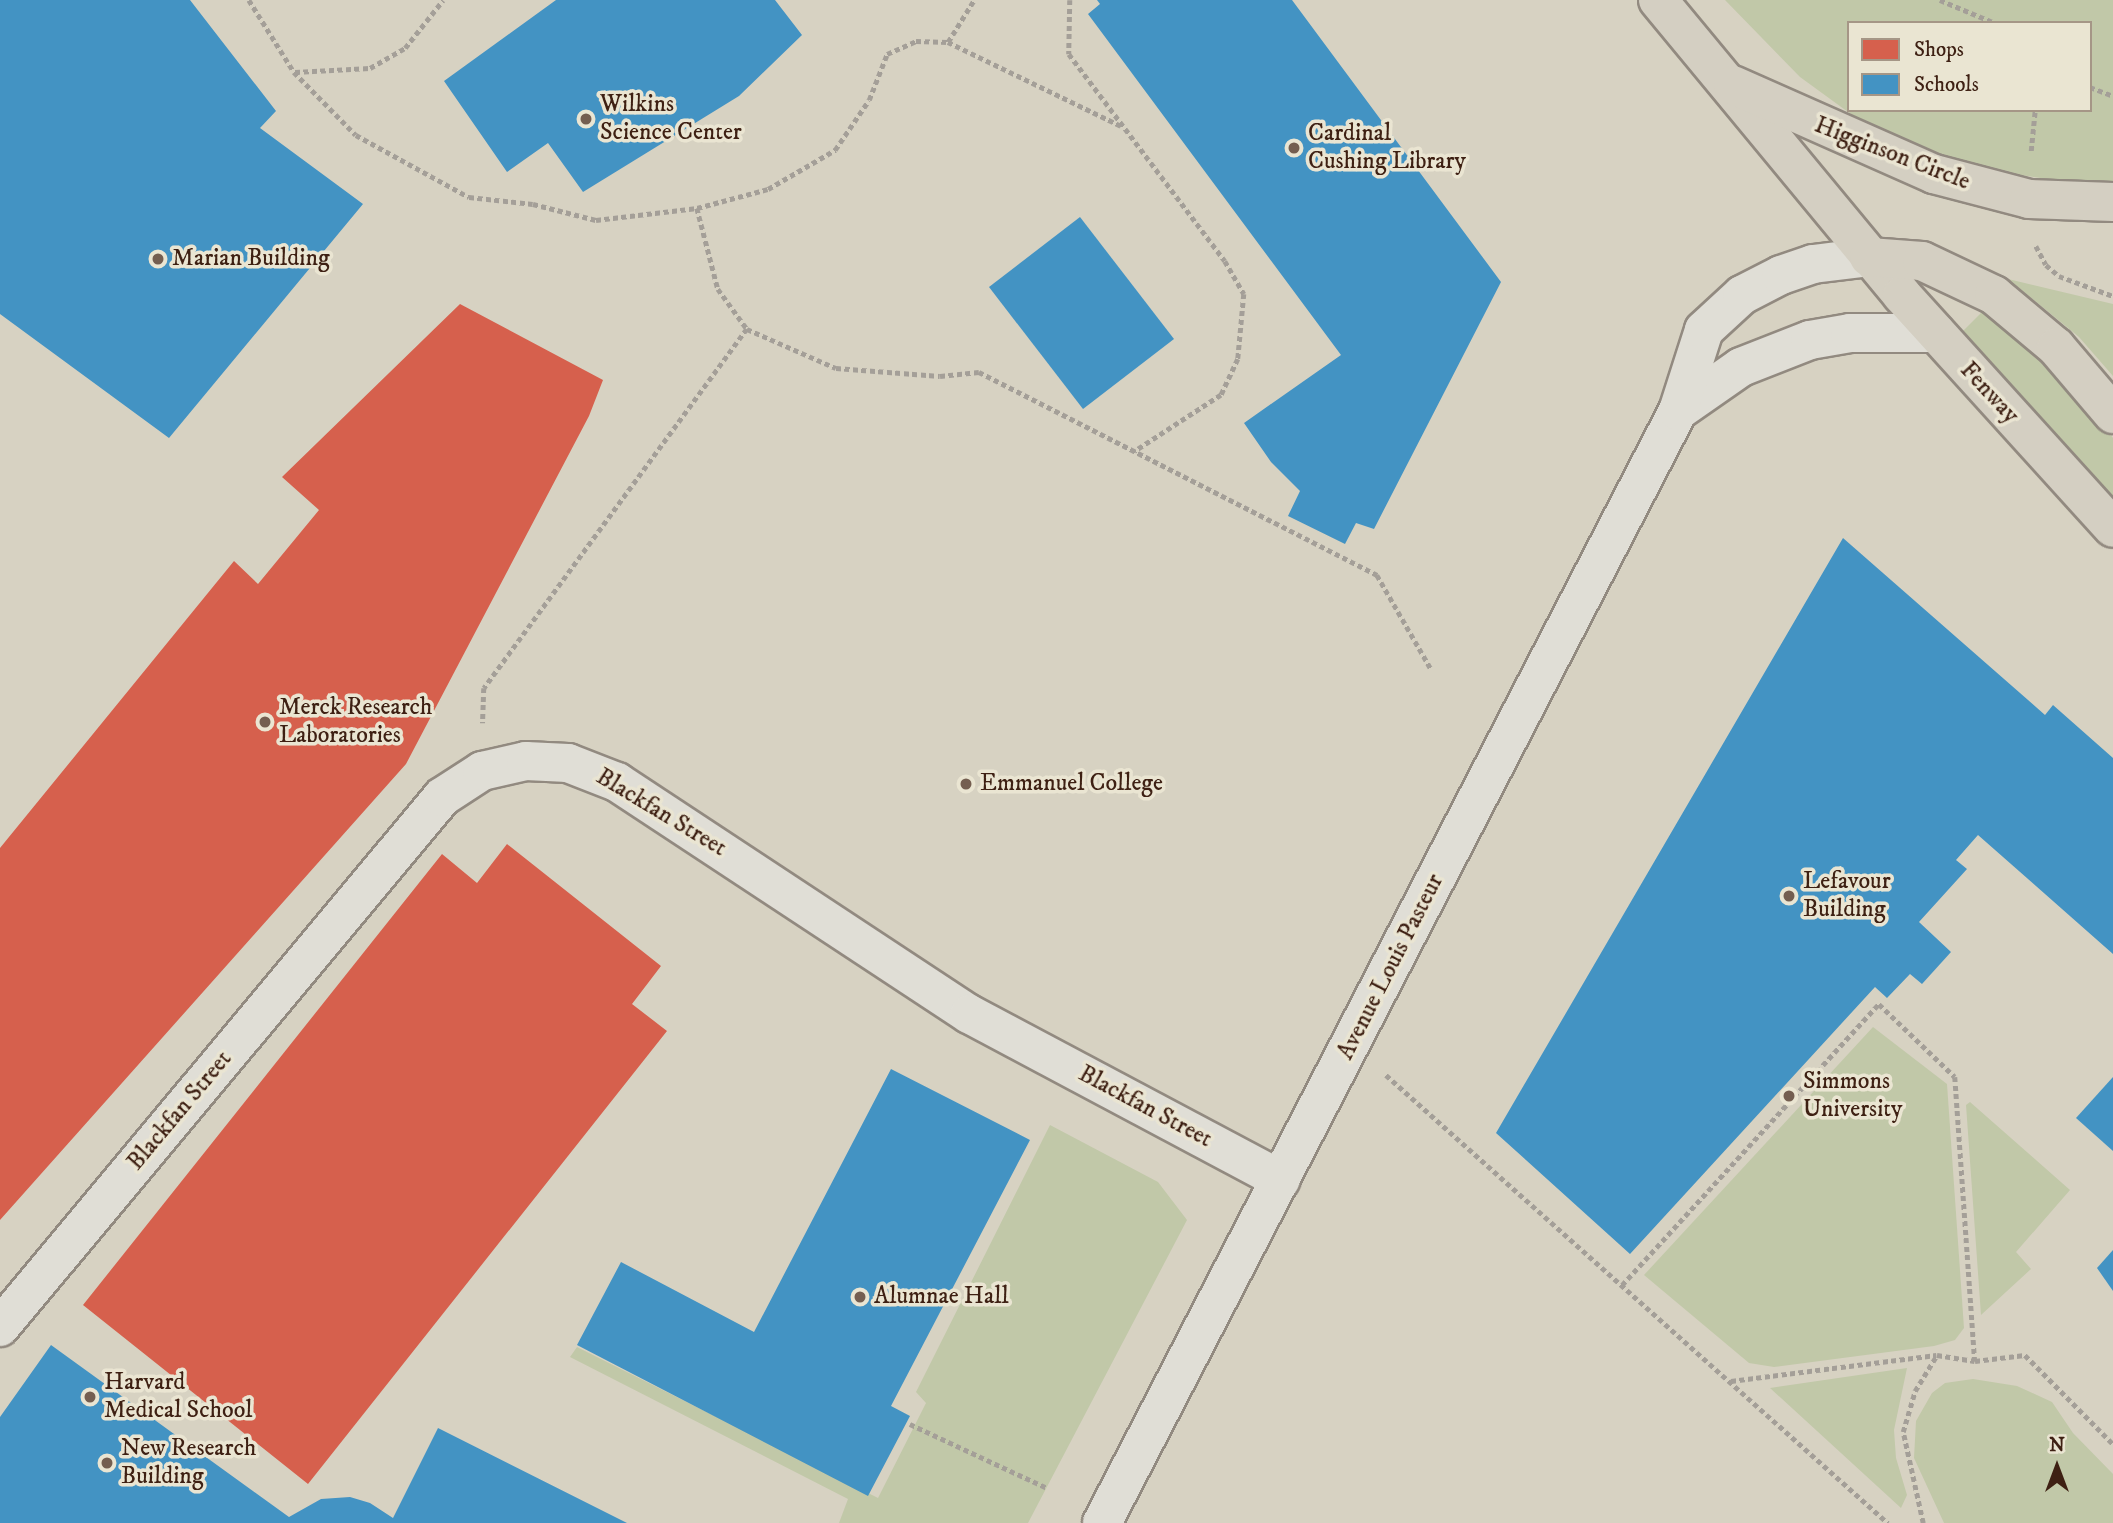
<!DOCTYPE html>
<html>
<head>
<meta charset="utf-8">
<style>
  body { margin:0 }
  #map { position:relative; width:2113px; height:1523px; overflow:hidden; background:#d7d2c2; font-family:"IM FELL DW Pica",serif }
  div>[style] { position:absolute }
  .green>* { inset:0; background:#c1c8a8 }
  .shops>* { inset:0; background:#d6604d }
  .schools>* { inset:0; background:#4393c3 }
  .path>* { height:4.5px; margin-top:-2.25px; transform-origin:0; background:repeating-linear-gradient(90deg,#a49f98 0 5px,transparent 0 8.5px) }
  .roads { filter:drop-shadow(2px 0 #928a80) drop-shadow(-2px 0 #928a80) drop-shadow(0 2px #928a80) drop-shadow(0 -2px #928a80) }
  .minor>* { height:38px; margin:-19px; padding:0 19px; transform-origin:19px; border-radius:19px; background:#e0ded6 }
  .secondary>* { height:38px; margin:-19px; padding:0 19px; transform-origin:19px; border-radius:19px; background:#e0ded6 }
  .primary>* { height:38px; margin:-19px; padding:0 19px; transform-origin:19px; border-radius:19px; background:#d4cfc2 }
  .dots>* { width:19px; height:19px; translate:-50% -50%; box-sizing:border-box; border:4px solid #eae5d2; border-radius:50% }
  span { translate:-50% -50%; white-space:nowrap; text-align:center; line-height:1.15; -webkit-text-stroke:7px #eae5d2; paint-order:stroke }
  .poi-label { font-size:24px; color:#3e2013 }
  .left { translate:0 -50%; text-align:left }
  .street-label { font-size:24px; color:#3e2013 }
  .legend { position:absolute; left:1847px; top:21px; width:245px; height:91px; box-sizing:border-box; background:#eae5d2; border:2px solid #a59686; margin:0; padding:9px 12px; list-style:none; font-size:21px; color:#3e2013 }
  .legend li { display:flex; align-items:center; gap:14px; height:35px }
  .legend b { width:35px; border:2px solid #a59686 }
  .north { position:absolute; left:2022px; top:1432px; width:70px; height:70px; -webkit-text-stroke:5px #eae5d2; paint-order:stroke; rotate:0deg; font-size:19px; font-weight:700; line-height:28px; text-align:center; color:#3e2013 }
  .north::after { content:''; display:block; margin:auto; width:24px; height:32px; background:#3e2013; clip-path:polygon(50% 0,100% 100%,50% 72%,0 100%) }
</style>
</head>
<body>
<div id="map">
  <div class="green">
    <i style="clip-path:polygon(evenodd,1725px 0,2113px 0,2113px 181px,2054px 180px,1981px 169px,1870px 128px,1800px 77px,1725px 0,1849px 23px,2090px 23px,2090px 110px,1849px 110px,1849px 23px)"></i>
    <i style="clip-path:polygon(2008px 279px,2113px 304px,2113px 376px,2079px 337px)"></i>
    <i style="clip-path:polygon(1987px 307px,2086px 402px,2113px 438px,2113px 498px,1960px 334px)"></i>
    <i style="clip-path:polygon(1873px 1027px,1947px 1084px,1964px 1328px,1955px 1340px,1934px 1346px,1774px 1367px,1749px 1363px,1644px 1275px)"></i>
    <i style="clip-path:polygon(1970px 1102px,2070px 1190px,2016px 1252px,2031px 1269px,1981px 1315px,1966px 1105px)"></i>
    <i style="clip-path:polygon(1050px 1125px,1158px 1182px,1187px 1220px,1028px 1523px,839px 1523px,848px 1499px,570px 1357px,577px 1347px,878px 1498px,926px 1403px,916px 1392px)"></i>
    <i style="clip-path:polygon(1907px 1368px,1894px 1430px,1896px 1458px,1907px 1495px,1901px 1508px,1770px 1388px)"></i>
    <i style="clip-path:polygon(1973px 1379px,2017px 1386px,2052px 1402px,2073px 1433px,2113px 1474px,2113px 1523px,1944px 1523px,1914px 1458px,1916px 1421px,1932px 1393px,1945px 1383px)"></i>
  </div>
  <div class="shops">
    <i style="clip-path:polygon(460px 304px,603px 380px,589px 416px,406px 764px,0 1220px,0 848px,234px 561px,258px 584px,319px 510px,282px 477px)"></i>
    <i style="clip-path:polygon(507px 844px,661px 966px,632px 1004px,667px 1031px,308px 1484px,83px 1305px,442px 854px,477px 883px)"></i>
  </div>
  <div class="schools">
    <i style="clip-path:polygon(0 0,190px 0,276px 111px,260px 128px,363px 204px,169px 438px,0 314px)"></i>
    <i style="clip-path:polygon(556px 0,775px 0,802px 35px,739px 96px,583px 192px,548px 143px,507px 172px,444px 81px)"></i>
    <i style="clip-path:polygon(1097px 0,1292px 0,1501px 282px,1374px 529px,1356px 523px,1345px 544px,1288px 516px,1300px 491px,1271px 462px,1244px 423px,1341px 355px,1088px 14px,1100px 4px)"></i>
    <i style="clip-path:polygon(1080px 217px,1174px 339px,1083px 409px,989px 287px)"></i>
    <i style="clip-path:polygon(1843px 538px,2045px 715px,2053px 705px,2113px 758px,2113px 954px,1978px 835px,1956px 860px,1967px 869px,1919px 922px,1951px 952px,1922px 984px,1910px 974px,1887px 998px,1875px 987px,1630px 1254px,1496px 1133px)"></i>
    <i style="clip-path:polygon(891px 1069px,1030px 1140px,891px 1406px,910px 1416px,868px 1496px,577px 1345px,621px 1262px,754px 1332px)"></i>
    <i style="clip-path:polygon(2113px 1077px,2113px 1151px,2076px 1118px)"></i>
    <i style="clip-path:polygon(2113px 1250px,2113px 1291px,2097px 1268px)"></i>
    <i style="clip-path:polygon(51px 1345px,289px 1517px,321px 1499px,350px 1497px,370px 1503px,393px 1518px,438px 1428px,627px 1523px,0 1523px,0 1417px)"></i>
  </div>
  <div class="path">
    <i style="left:249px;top:0;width:85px;rotate:58deg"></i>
    <i style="left:294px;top:72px;width:88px;rotate:45.5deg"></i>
    <i style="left:356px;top:135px;width:129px;rotate:28.8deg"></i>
    <i style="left:469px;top:197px;width:64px;rotate:6.2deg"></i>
    <i style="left:533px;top:204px;width:65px;rotate:14.3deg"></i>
    <i style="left:596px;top:220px;width:102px;rotate:-6.8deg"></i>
    <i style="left:697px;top:208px;width:84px;rotate:75.5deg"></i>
    <i style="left:718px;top:289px;width:49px;rotate:54.1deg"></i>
    <i style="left:747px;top:329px;width:445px;rotate:126.2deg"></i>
    <i style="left:484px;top:688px;width:35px;rotate:92deg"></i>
    <i style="left:1070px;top:0;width:54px;rotate:91.1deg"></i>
    <i style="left:1069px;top:54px;width:259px;rotate:53deg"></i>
    <i style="left:1225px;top:261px;width:38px;rotate:60deg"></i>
    <i style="left:1244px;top:294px;width:65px;rotate:95.3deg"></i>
    <i style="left:1238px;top:359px;width:40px;rotate:115deg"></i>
    <i style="left:1221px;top:395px;width:103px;rotate:146.9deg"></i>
    <i style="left:1940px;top:0;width:60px;rotate:22.7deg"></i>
    <i style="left:948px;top:42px;width:192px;rotate:25.9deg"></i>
    <i style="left:295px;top:72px;width:75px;rotate:-3.1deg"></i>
    <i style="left:370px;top:68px;width:40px;rotate:-29.7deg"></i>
    <i style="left:405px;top:48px;width:61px;rotate:-51.6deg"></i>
    <i style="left:2090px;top:87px;width:25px;rotate:21deg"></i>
    <i style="left:2031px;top:151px;width:41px;rotate:-84.4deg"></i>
    <i style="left:697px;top:208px;width:73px;rotate:-15deg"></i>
    <i style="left:768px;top:189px;width:78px;rotate:-30.2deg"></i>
    <i style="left:835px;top:150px;width:60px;rotate:-55.8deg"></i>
    <i style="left:869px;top:100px;width:49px;rotate:-68.6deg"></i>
    <i style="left:887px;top:54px;width:32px;rotate:-24deg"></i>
    <i style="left:916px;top:41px;width:32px;rotate:2deg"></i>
    <i style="left:948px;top:42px;width:49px;rotate:-58.2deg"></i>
    <i style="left:2036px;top:246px;width:21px;rotate:62deg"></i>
    <i style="left:2046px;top:265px;width:17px;rotate:40deg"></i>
    <i style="left:2059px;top:276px;width:58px;rotate:20.3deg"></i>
    <i style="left:747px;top:329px;width:97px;rotate:23.7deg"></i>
    <i style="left:836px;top:368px;width:104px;rotate:4.4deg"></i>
    <i style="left:940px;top:376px;width:39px;rotate:-6deg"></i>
    <i style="left:979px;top:372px;width:447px;rotate:27deg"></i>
    <i style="left:1377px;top:575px;width:108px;rotate:60.1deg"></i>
    <i style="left:1386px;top:1075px;width:673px;rotate:41.75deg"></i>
    <i style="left:1622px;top:1285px;width:381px;rotate:-47.6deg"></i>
    <i style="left:1879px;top:1004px;width:105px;rotate:43.8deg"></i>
    <i style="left:1955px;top:1077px;width:285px;rotate:86deg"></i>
    <i style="left:1731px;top:1381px;width:207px;rotate:-7.2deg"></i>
    <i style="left:910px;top:1424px;width:151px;rotate:25deg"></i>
    <i style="left:1923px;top:1523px;width:93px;rotate:-102.4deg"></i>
    <i style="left:1903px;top:1432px;width:43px;rotate:-73.7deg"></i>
    <i style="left:1915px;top:1391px;width:42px;rotate:-58.6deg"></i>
    <i style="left:1937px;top:1355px;width:38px;rotate:9deg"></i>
    <i style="left:1975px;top:1361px;width:50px;rotate:-6.8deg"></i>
    <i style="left:2025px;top:1355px;width:125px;rotate:45.3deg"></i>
  </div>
  <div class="roads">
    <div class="minor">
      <i style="left:0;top:1327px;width:690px;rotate:-50.17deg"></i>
      <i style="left:442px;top:797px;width:48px;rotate:-33deg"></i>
      <i style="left:482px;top:771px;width:45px;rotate:-12.8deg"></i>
      <i style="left:526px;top:761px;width:42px;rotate:2.7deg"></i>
      <i style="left:568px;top:763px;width:53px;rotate:21.2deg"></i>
      <i style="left:617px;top:782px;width:422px;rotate:33.4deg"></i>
      <i style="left:969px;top:1014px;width:353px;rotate:28deg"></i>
    </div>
    <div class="secondary">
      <i style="left:1678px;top:411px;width:77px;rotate:-34.9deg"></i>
      <i style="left:1741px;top:367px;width:74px;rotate:-21.4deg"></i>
      <i style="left:1810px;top:340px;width:41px;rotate:-9.9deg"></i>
      <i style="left:1850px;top:333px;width:86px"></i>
      <i style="left:1102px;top:1523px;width:1252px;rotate:-62.62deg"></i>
      <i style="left:1678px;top:411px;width:85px;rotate:-72.2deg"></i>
      <i style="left:1704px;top:330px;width:52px;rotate:-42.6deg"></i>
      <i style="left:1742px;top:295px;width:44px;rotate:-27.1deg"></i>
      <i style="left:1781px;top:275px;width:34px;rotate:-19deg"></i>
      <i style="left:1813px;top:264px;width:56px;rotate:-7.1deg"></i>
    </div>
    <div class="primary">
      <i style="left:1658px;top:0;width:383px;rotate:50.4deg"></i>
      <i style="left:1902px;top:295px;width:314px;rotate:47.8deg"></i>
      <i style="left:1733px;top:85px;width:220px;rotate:23.9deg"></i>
      <i style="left:1934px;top:174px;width:98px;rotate:14.7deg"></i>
      <i style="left:2029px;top:199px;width:84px;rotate:2deg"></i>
      <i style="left:1869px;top:257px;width:53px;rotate:4.3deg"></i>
      <i style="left:1922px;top:261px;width:80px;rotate:25.3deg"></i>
      <i style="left:1994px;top:295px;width:81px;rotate:40deg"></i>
      <i style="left:2056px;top:347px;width:88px;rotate:49.6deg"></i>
    </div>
  </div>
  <div class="dots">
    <i style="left:586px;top:119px;background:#745e50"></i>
    <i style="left:1294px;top:148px;background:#745e50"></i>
    <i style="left:158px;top:259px;background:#745e50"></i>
    <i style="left:265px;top:722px;background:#745e50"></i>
    <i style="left:966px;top:784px;background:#745e50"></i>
    <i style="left:1789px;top:896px;background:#745e50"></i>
    <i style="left:1789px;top:1096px;background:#745e50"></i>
    <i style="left:860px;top:1297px;background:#745e50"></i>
    <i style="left:90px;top:1397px;background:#745e50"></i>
    <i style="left:107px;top:1463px;background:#745e50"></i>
  </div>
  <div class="poi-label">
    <span class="left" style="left:600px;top:119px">Wilkins<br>Science Center</span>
    <span class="left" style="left:1308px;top:148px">Cardinal<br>Cushing Library</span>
    <span class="left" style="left:172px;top:259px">Marian Building</span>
    <span class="left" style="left:279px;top:722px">Merck Research<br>Laboratories</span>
    <span class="left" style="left:980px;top:784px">Emmanuel College</span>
    <span class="left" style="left:1803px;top:896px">Lefavour<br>Building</span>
    <span class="left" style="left:1803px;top:1096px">Simmons<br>University</span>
    <span class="left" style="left:874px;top:1297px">Alumnae Hall</span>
    <span class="left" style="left:104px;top:1397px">Harvard<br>Medical School</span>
    <span class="left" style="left:121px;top:1463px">New Research<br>Building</span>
  </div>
  <div class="street-label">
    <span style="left:1892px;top:154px;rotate:21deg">Higginson Circle</span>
    <span style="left:1989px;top:393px;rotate:47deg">Fenway</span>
    <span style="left:661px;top:813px;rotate:31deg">Blackfan Street</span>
    <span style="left:1391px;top:967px;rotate:-63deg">Avenue Louis Pasteur</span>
    <span style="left:1145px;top:1107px;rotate:28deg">Blackfan Street</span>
    <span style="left:180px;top:1111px;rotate:-50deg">Blackfan Street</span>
  </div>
  <ul class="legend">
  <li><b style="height:19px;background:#d6604d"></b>Shops</li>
  <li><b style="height:19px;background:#4393c3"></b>Schools</li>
  </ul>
  <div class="north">N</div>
</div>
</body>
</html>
